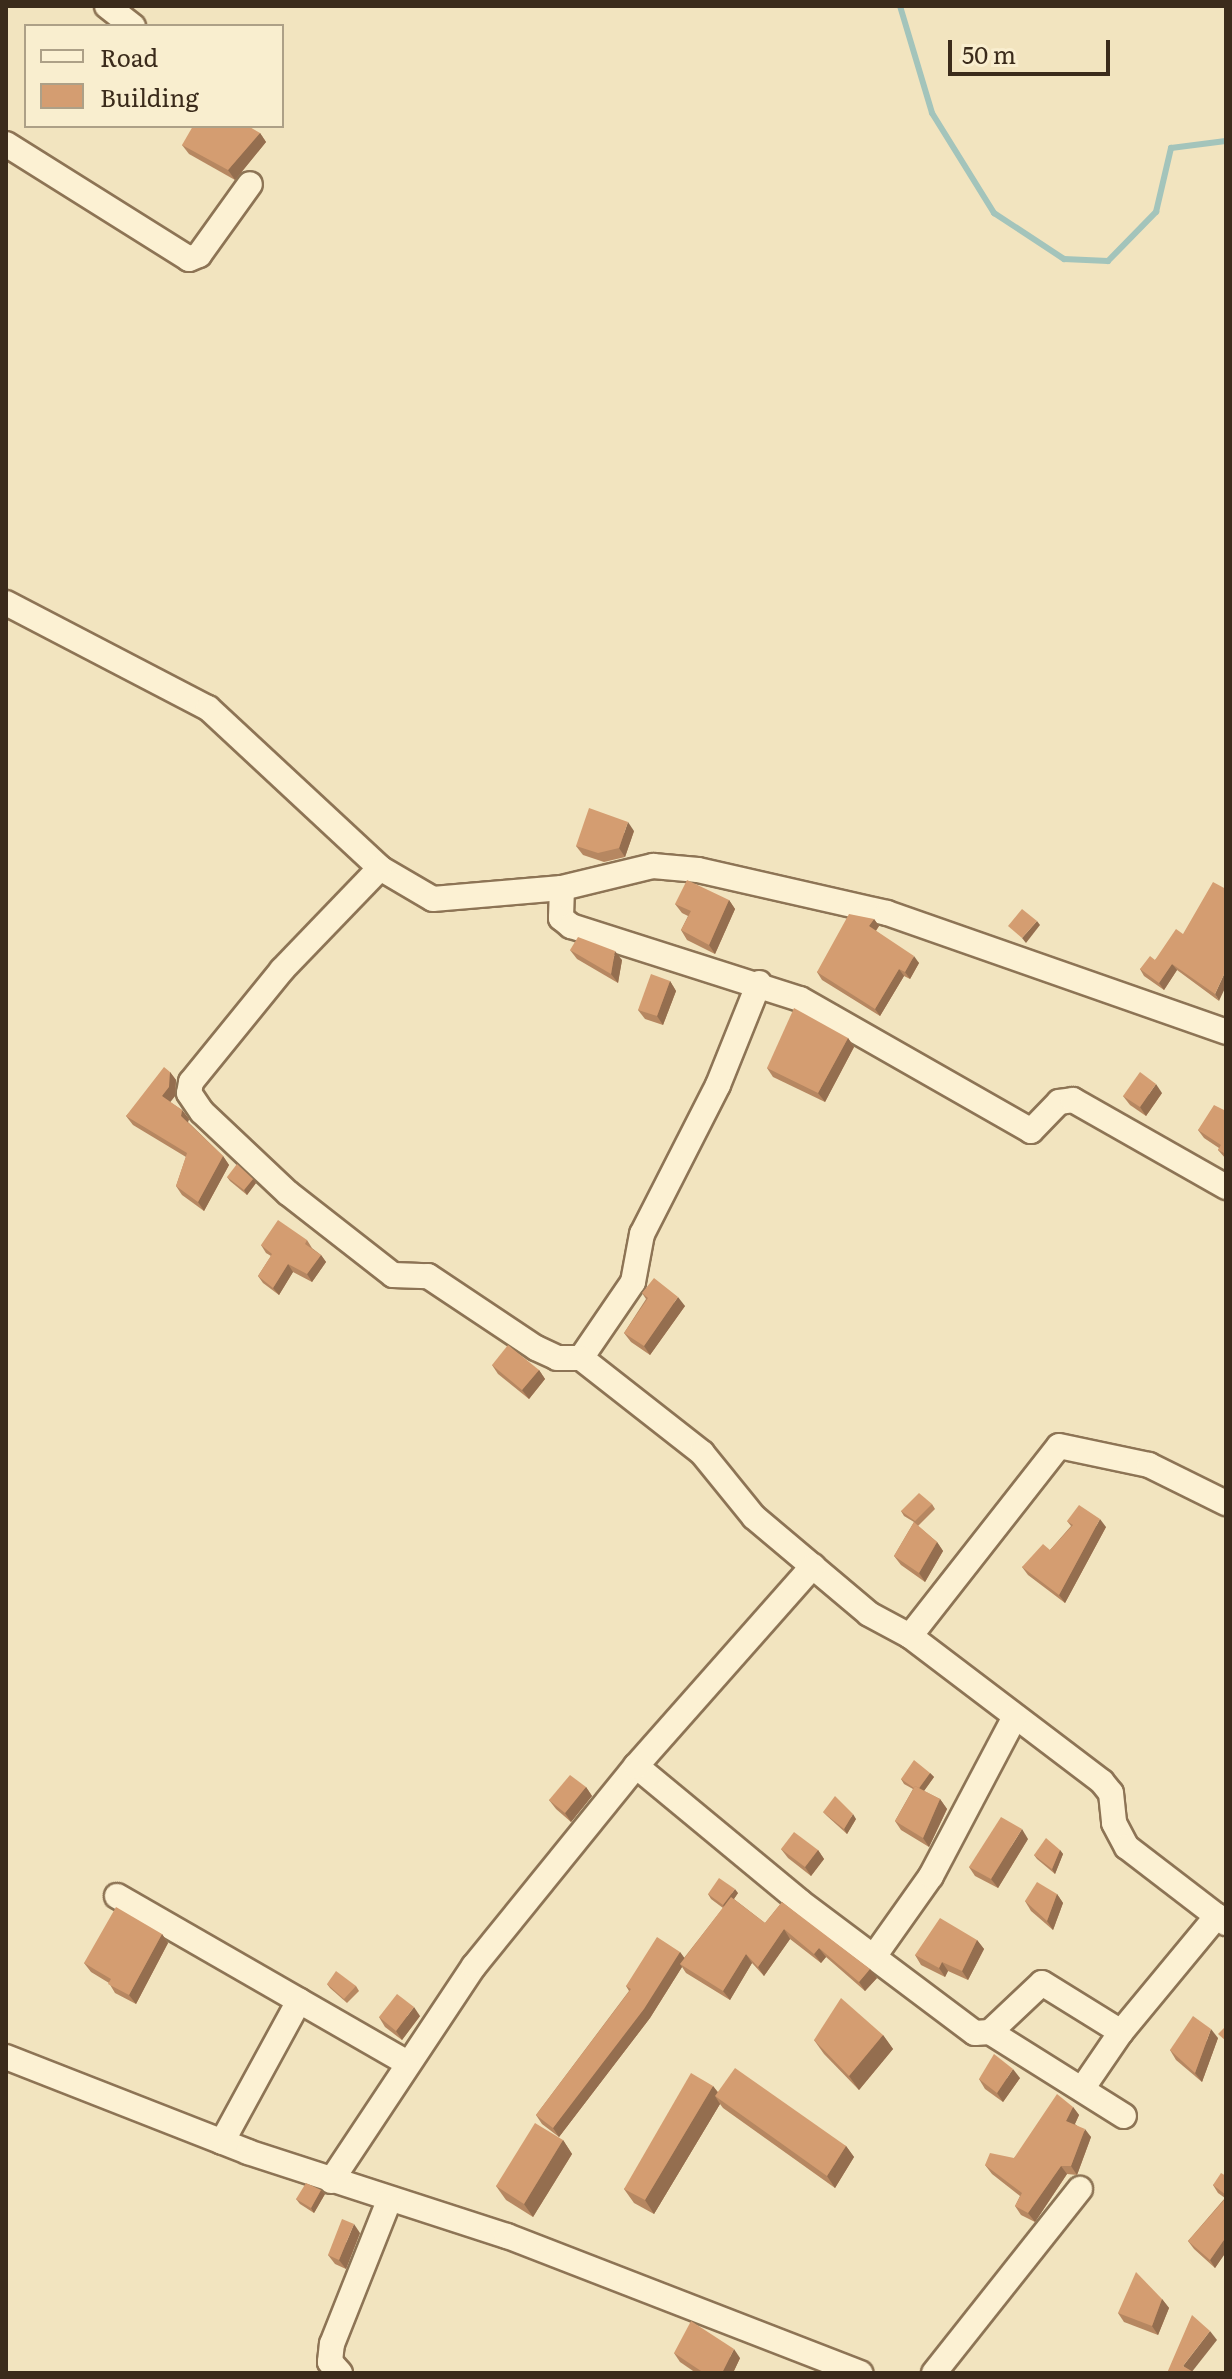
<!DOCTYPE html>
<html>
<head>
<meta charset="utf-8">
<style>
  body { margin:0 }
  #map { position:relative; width:1232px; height:2379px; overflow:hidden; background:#f2e4bf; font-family:Literata,serif }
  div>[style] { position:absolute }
  .stream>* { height:6px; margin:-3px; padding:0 3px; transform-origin:3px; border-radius:3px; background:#a3c4bb }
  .roads { filter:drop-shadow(2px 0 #8d7455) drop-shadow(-2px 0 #8d7455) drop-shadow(0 2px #8d7455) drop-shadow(0 -2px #8d7455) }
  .minor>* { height:24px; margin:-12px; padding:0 12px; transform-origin:12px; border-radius:12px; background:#fcf1d3 }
  .wall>* { inset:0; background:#b68761 }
  .shaded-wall>* { inset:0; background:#946e4f }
  .building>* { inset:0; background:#d49d71 }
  span { translate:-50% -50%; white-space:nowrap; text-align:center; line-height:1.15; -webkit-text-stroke:6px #f9eecf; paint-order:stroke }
  .frame { position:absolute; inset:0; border:8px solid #3b2b1b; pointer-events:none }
  .legend { position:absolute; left:24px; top:24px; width:260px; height:104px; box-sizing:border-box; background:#f9eecf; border:2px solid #ada087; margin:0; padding:10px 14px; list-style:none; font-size:24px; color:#3b2b1b }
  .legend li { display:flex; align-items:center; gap:16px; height:40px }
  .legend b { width:40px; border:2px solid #ada087 }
  .scale { position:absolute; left:948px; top:40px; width:162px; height:36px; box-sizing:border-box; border:4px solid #3b2b1b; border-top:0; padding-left:10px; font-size:24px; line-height:28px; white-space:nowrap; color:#3b2b1b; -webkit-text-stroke:6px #f9eecf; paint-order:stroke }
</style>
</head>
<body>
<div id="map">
  <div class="stream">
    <i style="left:900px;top:6px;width:112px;rotate:73.3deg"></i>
    <i style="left:932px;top:113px;width:118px;rotate:58.2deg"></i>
    <i style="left:994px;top:213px;width:84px;rotate:33.3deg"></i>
    <i style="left:1064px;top:259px;width:44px;rotate:2.6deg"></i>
    <i style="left:1108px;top:261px;width:69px;rotate:-45.6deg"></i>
    <i style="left:1156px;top:212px;width:66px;rotate:-76.8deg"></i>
    <i style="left:1171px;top:148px;width:55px;rotate:-7.3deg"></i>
  </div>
  <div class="roads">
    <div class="minor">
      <i style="left:107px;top:6px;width:33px;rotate:38deg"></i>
      <i style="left:6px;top:144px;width:216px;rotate:32.1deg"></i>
      <i style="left:189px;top:259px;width:11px;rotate:-22deg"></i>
      <i style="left:199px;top:255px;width:87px;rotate:-54.3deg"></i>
      <i style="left:6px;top:603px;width:228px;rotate:27.5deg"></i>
      <i style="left:208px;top:708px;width:235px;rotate:42.9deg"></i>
      <i style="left:380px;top:868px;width:61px;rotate:30.3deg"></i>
      <i style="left:433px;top:899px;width:129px;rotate:-4.9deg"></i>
      <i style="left:562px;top:888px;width:94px;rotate:-13.6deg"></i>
      <i style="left:653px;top:866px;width:45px;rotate:5.1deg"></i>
      <i style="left:698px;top:870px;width:194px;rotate:12.8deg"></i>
      <i style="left:887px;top:913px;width:359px;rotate:19.3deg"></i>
      <i style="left:380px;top:868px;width:141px;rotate:133.9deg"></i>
      <i style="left:282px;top:970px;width:144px;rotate:129.1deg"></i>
      <i style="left:191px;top:1082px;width:11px;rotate:100deg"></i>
      <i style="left:189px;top:1093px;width:23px;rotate:56deg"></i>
      <i style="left:202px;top:1112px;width:118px;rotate:43.3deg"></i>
      <i style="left:288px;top:1193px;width:133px;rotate:38deg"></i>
      <i style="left:393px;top:1275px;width:35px;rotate:2deg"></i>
      <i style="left:428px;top:1276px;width:130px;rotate:33.7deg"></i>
      <i style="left:536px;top:1348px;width:23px;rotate:25deg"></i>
      <i style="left:557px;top:1358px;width:24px"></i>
      <i style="left:562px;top:888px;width:30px;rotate:92deg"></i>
      <i style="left:561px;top:918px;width:13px;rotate:39deg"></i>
      <i style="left:571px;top:926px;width:240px;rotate:17.7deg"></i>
      <i style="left:800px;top:999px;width:266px;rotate:29.7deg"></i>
      <i style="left:1031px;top:1131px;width:40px;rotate:-46deg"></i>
      <i style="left:1059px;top:1102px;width:14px;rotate:-8deg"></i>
      <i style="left:1073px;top:1100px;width:176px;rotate:29.6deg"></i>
      <i style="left:759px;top:983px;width:110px;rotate:111.9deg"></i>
      <i style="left:718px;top:1085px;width:167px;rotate:117deg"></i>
      <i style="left:642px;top:1234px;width:49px;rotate:100.6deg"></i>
      <i style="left:633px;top:1282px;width:92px;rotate:124.4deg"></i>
      <i style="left:581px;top:1358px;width:154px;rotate:38.1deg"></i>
      <i style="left:702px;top:1453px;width:82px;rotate:50.9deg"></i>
      <i style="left:754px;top:1517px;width:150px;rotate:40.1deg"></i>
      <i style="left:869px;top:1614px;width:47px;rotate:28.2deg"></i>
      <i style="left:910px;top:1636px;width:241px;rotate:37.2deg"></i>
      <i style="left:1102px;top:1782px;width:14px;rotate:51deg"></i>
      <i style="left:1111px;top:1793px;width:30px;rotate:84deg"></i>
      <i style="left:1114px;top:1823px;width:27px;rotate:62deg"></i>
      <i style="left:1127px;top:1847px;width:125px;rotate:37.5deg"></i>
      <i style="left:910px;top:1636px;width:241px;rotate:-51.9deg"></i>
      <i style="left:1059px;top:1446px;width:92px;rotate:11.9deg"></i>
      <i style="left:1149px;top:1465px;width:86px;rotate:26.3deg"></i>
      <i style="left:636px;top:1766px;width:212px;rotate:39.6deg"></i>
      <i style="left:799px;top:1901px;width:220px;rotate:36.9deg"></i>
      <i style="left:975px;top:2033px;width:15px;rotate:-4deg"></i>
      <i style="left:990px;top:2032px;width:71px;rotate:-43.3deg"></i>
      <i style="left:1042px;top:1983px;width:93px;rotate:31.8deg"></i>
      <i style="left:1121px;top:2032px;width:151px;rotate:-50.4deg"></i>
      <i style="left:117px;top:1896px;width:335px;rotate:29.9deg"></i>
      <i style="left:875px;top:1955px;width:97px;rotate:-54.7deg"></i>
      <i style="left:931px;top:1876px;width:180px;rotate:-62.2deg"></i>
      <i style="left:990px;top:2032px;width:158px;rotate:32.1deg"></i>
      <i style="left:6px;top:2057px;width:260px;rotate:21.4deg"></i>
      <i style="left:248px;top:2152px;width:272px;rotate:18deg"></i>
      <i style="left:507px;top:2236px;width:379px;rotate:21.2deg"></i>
      <i style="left:1082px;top:2089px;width:69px;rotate:-55.6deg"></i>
      <i style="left:222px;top:2142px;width:161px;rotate:-61.4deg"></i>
      <i style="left:331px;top:2181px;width:258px;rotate:-56.4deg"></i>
      <i style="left:474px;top:1966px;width:257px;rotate:-51deg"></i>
      <i style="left:636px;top:1766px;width:267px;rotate:-48.5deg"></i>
      <i style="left:340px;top:2373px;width:15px;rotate:-132deg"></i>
      <i style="left:330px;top:2362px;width:18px;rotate:-84deg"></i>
      <i style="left:332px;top:2344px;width:154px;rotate:-68.3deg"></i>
      <i style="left:934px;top:2373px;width:235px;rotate:-51.6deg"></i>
    </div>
  </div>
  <div class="wall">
    <i style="clip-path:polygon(260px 133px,266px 142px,235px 180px,189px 154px,182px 145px)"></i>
    <i style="clip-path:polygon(634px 831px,625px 857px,604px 862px,583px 855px,576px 846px)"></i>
    <i style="clip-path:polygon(729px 900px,735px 909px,715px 954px,687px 940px,681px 930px,688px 916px,682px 913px,675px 904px)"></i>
    <i style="clip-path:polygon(874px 919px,879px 926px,876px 931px,919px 963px,910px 979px,904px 976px,880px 1016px,822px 980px,817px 972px)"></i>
    <i style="clip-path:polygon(1183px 934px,1219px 1001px,1177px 970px,1164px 990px,1144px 976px,1140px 969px,1155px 960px)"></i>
    <i style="clip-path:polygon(570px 950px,622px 960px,618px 983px,577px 959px)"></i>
    <i style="clip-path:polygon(670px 981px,676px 991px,663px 1025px,645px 1019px,638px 1010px)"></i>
    <i style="clip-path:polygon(848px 1038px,854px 1047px,825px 1102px,773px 1077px,767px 1068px)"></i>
    <i style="clip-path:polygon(170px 1072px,176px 1080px,175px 1096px,170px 1102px,182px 1110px,189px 1119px,188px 1122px,223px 1156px,229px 1165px,204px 1211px,182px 1195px,176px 1186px,186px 1157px,133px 1125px,126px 1116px)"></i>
    <i style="clip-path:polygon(1162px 1093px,1146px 1116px,1130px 1105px,1123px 1096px)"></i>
    <i style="clip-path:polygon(1226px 1111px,1226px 1159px,1218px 1150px,1219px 1148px,1204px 1138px,1198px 1130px)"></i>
    <i style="clip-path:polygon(227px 1177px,253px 1179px,256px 1183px,247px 1195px,230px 1181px)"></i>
    <i style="clip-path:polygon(307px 1240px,312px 1248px,321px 1255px,326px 1262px,312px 1282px,293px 1272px,279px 1295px,263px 1283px,258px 1276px,271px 1256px,266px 1253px,261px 1245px)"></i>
    <i style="clip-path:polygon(642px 1293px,685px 1306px,650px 1355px,631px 1342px,624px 1333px,646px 1299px)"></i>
    <i style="clip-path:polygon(492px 1365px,539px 1370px,545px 1379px,529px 1399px,498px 1374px)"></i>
    <i style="clip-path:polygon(932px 1504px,935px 1509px,918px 1526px,937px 1542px,943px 1551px,925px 1582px,901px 1565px,894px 1556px,914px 1522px,904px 1516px,901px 1511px)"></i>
    <i style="clip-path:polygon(1067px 1521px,1106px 1527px,1065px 1603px,1028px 1575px,1022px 1567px,1050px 1550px,1071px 1526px)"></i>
    <i style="clip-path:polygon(930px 1773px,934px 1777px,924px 1791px,940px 1799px,947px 1809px,929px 1847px,901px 1830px,895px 1821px,913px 1789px,904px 1784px,901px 1779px)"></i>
    <i style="clip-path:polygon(586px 1787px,592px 1796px,571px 1822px,556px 1809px,549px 1800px)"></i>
    <i style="clip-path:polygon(823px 1812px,856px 1819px,847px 1834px,827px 1816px)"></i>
    <i style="clip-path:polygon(1028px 1839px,998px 1888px,975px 1876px,969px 1867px)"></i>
    <i style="clip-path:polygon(781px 1849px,818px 1850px,824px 1859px,811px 1876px,788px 1858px)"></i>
    <i style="clip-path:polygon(1060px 1850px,1063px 1854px,1055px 1874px,1037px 1859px,1034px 1855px)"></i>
    <i style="clip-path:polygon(738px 1893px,734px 1899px,765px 1923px,782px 1902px,877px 1978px,865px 1991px,826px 1957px,821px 1963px,790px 1939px,764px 1976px,752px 1963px,730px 2000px,686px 1973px,682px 1967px,650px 2018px,559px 2137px,542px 2124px,536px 2115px,629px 1991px,626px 1986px,680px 1952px,684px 1958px,723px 1908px,711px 1899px,708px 1894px)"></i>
    <i style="clip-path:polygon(1057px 1894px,1063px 1903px,1053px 1930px,1031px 1911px,1025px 1901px)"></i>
    <i style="clip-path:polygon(162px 1934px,168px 1943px,136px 2004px,115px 1993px,109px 1983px,91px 1972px,84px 1963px)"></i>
    <i style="clip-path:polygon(977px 1940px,984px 1949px,968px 1980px,948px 1971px,945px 1977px,921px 1965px,915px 1955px)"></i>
    <i style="clip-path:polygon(327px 1984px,356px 1986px,359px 1991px,347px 2003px,330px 1988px)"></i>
    <i style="clip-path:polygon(420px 2016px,402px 2040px,385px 2027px,379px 2017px)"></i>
    <i style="clip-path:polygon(883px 2035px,893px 2049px,859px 2090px,824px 2054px,814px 2040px)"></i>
    <i style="clip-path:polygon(1218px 2038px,1202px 2082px,1176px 2060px,1170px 2050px)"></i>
    <i style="clip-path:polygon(1020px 2078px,1003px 2102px,985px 2089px,979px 2079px)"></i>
    <i style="clip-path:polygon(713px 2086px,718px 2092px,846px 2146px,854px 2157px,835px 2188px,723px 2108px,720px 2104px,654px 2214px,634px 2203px,624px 2189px)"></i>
    <i style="clip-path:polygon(1073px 2107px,1079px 2115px,1075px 2124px,1091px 2137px,1077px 2175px,1067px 2174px,1035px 2222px,1021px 2215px,1015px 2206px,1020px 2196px,992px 2174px,985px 2165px,1014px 2158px)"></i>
    <i style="clip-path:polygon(563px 2140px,572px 2154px,533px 2217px,506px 2200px,496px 2186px)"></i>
    <i style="clip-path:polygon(1226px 2176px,1226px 2252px,1215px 2268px,1194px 2249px,1188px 2241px,1225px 2198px,1218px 2193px,1213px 2185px)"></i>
    <i style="clip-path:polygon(321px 2190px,325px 2194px,314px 2213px,300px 2204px,296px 2199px)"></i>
    <i style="clip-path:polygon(360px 2233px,346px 2269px,335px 2264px,328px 2255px)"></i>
    <i style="clip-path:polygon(1162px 2299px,1169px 2308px,1158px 2335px,1124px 2322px,1118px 2313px)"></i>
    <i style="clip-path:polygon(674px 2353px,740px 2358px,733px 2373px,696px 2373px,680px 2362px)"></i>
  </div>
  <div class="shaded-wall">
    <i style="clip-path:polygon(260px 133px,266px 142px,235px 180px,228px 170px)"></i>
    <i style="clip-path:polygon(628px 822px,634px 831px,625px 857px,619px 848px)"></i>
    <i style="clip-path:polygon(729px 900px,735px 909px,715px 954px,709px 945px)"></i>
    <i style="clip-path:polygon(874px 919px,879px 926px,874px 933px,869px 926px)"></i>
    <i style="clip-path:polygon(1037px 921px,1040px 925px,1026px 943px,1022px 938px)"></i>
    <i style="clip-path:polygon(615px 951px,622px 960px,618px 983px,611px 974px)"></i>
    <i style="clip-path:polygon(914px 956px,919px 963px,910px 979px,905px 972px)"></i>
    <i style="clip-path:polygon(1172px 964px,1177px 970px,1164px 990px,1159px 983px)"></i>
    <i style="clip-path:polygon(899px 969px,904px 976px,880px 1016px,875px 1009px)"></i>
    <i style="clip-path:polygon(1226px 970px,1226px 986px,1219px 1001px,1215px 994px)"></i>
    <i style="clip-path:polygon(670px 981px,676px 991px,663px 1025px,657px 1016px)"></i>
    <i style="clip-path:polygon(848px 1038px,854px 1047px,825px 1102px,818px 1093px)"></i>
    <i style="clip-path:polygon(170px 1072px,176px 1080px,175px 1096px,168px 1105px,162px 1096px)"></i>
    <i style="clip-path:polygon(1156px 1084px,1162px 1093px,1146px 1116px,1140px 1107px)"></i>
    <i style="clip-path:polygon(182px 1110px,189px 1119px,187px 1125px,181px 1116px)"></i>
    <i style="clip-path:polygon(223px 1156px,229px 1165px,204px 1211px,198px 1202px)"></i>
    <i style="clip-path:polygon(253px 1179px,256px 1183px,247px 1195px,244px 1190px)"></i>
    <i style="clip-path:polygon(321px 1255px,326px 1262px,312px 1282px,307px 1274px)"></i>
    <i style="clip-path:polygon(288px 1264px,293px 1272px,279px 1295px,273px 1288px)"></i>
    <i style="clip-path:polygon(678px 1297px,685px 1306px,650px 1355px,644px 1346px)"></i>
    <i style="clip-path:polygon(539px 1370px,545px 1379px,529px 1399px,522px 1390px)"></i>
    <i style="clip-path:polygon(1100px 1519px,1106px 1527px,1065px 1603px,1059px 1595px)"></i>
    <i style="clip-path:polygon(937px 1542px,943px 1551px,925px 1582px,919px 1573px)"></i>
    <i style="clip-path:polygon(930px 1773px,934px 1777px,921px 1795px,918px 1790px)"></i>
    <i style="clip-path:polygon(586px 1787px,592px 1796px,571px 1822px,565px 1813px)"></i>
    <i style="clip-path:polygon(940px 1799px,947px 1809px,929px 1847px,923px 1838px)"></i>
    <i style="clip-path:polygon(853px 1814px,856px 1819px,847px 1834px,844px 1829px)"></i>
    <i style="clip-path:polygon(1022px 1829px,1028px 1839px,998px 1888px,991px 1879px)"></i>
    <i style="clip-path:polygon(818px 1850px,824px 1859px,811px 1876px,805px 1867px)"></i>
    <i style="clip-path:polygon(1060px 1850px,1063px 1854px,1055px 1874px,1052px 1869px)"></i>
    <i style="clip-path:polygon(735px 1889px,738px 1893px,726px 1910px,723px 1905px)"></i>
    <i style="clip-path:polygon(1057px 1894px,1063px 1903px,1053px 1930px,1047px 1921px)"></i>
    <i style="clip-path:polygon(784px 1929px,790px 1939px,764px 1976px,758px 1967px)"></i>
    <i style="clip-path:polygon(162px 1934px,168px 1943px,136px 2004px,129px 1995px)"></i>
    <i style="clip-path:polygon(977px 1940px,984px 1949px,968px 1980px,962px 1971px)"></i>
    <i style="clip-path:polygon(819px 1948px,826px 1957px,821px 1963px,814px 1954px)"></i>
    <i style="clip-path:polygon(680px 1952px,686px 1960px,680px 1964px,682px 1967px,650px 2018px,559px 2137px,553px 2128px)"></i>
    <i style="clip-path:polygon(746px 1954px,752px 1963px,730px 2000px,723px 1991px)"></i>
    <i style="clip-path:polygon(942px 1962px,948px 1971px,945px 1977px,939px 1968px)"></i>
    <i style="clip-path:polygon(870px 1969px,877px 1978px,865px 1991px,859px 1982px)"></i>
    <i style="clip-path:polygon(414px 2007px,420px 2016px,402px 2040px,396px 2031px)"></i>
    <i style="clip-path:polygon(1211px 2029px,1218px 2038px,1202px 2082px,1195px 2073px)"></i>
    <i style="clip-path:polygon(883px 2035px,893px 2049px,859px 2090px,849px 2076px)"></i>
    <i style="clip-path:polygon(1013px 2069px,1020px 2078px,1003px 2102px,997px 2093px)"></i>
    <i style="clip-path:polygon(713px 2086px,723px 2100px,715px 2096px,720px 2104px,654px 2214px,645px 2200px)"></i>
    <i style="clip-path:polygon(1073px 2107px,1079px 2115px,1072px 2130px,1066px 2121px)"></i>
    <i style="clip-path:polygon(1085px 2129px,1091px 2137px,1077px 2175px,1071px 2166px)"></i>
    <i style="clip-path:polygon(563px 2140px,572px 2154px,533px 2217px,524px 2204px)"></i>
    <i style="clip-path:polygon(846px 2146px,854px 2157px,835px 2188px,827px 2176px)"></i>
    <i style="clip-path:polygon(1061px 2166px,1067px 2174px,1035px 2222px,1028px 2213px)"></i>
    <i style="clip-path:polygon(321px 2190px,325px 2194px,314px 2213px,311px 2208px)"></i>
    <i style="clip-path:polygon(354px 2224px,360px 2233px,346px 2269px,339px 2260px)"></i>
    <i style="clip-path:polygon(1226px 2237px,1226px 2252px,1215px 2268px,1210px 2260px)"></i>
    <i style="clip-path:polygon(1162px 2299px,1169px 2308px,1158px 2335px,1152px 2326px)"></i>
    <i style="clip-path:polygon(1210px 2331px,1217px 2340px,1191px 2373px,1183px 2366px)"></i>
    <i style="clip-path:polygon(734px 2349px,740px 2358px,733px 2373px,722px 2373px)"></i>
  </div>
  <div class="building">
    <i style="clip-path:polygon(193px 126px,248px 126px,260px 133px,228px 170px,182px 145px)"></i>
    <i style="clip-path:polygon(589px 808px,628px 822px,619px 848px,598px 853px,576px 846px)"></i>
    <i style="clip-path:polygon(687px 880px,729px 900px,709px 945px,681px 930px,691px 911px,675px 904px)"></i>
    <i style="clip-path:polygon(1213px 882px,1226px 889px,1226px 970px,1215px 994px,1172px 964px,1159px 983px,1140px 969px,1150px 956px,1155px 960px,1176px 929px,1183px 934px)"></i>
    <i style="clip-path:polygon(1022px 909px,1037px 921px,1022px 938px,1008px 926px)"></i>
    <i style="clip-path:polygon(849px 914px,874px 919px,869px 926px,914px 956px,905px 972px,899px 969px,875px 1009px,817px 972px)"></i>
    <i style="clip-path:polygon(578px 937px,615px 951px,611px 974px,570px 950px)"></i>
    <i style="clip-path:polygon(651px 974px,670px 981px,657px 1016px,638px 1010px)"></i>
    <i style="clip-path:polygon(794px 1008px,848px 1038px,818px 1093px,767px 1068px)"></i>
    <i style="clip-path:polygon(164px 1067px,170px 1072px,169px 1087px,162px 1096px,182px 1110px,181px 1116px,223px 1156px,198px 1202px,176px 1186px,187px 1153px,126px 1116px)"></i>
    <i style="clip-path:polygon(1140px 1072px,1156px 1084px,1140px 1107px,1123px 1096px)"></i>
    <i style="clip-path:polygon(1214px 1105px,1226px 1111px,1226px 1154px,1218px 1150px,1221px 1145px,1198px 1130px)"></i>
    <i style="clip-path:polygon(237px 1164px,253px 1179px,244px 1190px,227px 1177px)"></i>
    <i style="clip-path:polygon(278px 1220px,307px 1240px,305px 1244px,321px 1255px,307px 1274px,288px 1264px,273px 1288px,258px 1276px,272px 1254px,261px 1245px)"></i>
    <i style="clip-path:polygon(654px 1278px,678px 1297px,644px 1346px,624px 1333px,648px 1298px,642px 1293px)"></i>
    <i style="clip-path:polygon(508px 1345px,539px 1370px,522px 1390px,492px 1365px)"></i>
    <i style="clip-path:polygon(919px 1493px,932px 1504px,915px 1521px,901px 1511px)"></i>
    <i style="clip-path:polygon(1079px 1505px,1100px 1519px,1059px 1595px,1022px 1567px,1043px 1544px,1050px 1550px,1073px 1525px,1067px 1521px)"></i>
    <i style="clip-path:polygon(914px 1522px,937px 1542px,919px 1573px,894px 1556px)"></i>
    <i style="clip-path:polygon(914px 1760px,930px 1773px,919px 1788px,915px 1786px,914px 1788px,901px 1779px)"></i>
    <i style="clip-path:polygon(570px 1775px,586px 1787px,565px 1813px,549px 1800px)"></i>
    <i style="clip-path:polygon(915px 1786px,940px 1799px,923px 1838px,895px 1821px)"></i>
    <i style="clip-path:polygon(835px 1796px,853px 1814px,844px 1829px,823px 1812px)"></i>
    <i style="clip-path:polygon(1001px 1817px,1022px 1829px,991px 1879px,969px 1867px)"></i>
    <i style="clip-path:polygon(794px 1832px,818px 1850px,805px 1867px,781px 1849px)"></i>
    <i style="clip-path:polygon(1046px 1838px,1060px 1850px,1052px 1869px,1034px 1855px)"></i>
    <i style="clip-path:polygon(719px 1878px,735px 1889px,723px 1905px,708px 1894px)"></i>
    <i style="clip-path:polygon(1037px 1882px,1057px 1894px,1047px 1921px,1025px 1901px)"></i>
    <i style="clip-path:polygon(731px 1897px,765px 1923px,782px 1902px,870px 1969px,859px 1982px,819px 1948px,814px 1954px,784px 1929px,758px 1967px,746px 1954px,723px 1991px,680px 1964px)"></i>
    <i style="clip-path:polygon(116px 1907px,162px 1934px,129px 1995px,108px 1984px,111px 1979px,84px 1963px)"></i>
    <i style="clip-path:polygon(940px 1918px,977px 1940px,962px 1971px,942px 1962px,939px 1968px,915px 1955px)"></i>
    <i style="clip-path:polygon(657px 1937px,680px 1952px,644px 2009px,553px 2128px,536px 2115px,631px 1989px,626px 1986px)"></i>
    <i style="clip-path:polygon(336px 1971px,356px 1986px,344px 1999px,327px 1984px)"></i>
    <i style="clip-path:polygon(397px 1994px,414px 2007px,396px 2031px,379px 2017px)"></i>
    <i style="clip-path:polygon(841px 1998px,883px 2035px,849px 2076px,814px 2040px)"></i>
    <i style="clip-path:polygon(1193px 2016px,1211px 2029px,1195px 2073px,1170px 2050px)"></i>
    <i style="clip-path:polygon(1226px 2026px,1226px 2041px,1218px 2034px)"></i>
    <i style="clip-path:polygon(994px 2054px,1013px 2069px,997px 2093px,979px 2079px)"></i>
    <i style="clip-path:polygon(735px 2068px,846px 2146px,827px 2176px,715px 2096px)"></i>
    <i style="clip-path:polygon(691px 2073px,713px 2086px,645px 2200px,624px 2189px)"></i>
    <i style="clip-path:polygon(1057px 2094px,1073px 2107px,1066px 2121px,1085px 2129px,1071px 2166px,1061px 2166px,1028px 2213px,1015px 2206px,1022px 2193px,985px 2165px,990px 2153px,1014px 2158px)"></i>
    <i style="clip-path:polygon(535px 2123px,563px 2140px,524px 2204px,496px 2186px)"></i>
    <i style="clip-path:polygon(1221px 2173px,1226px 2176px,1226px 2195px,1213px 2185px)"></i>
    <i style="clip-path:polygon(306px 2183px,321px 2190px,311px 2208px,296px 2199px)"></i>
    <i style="clip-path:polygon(1226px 2198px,1226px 2237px,1210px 2260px,1188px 2241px)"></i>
    <i style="clip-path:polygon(342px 2219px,354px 2224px,339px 2260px,328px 2255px)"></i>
    <i style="clip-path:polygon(1136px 2272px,1162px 2299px,1152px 2326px,1118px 2313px)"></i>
    <i style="clip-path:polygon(1192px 2315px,1210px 2331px,1183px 2366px,1195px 2373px,1167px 2373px)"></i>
    <i style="clip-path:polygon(691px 2321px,734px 2349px,722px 2373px,704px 2373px,674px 2353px)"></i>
  </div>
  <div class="frame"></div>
  <ul class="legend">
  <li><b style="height:10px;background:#fcf1d3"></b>Road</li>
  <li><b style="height:22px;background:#d49d71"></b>Building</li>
  </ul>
  <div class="scale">50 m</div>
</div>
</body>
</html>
